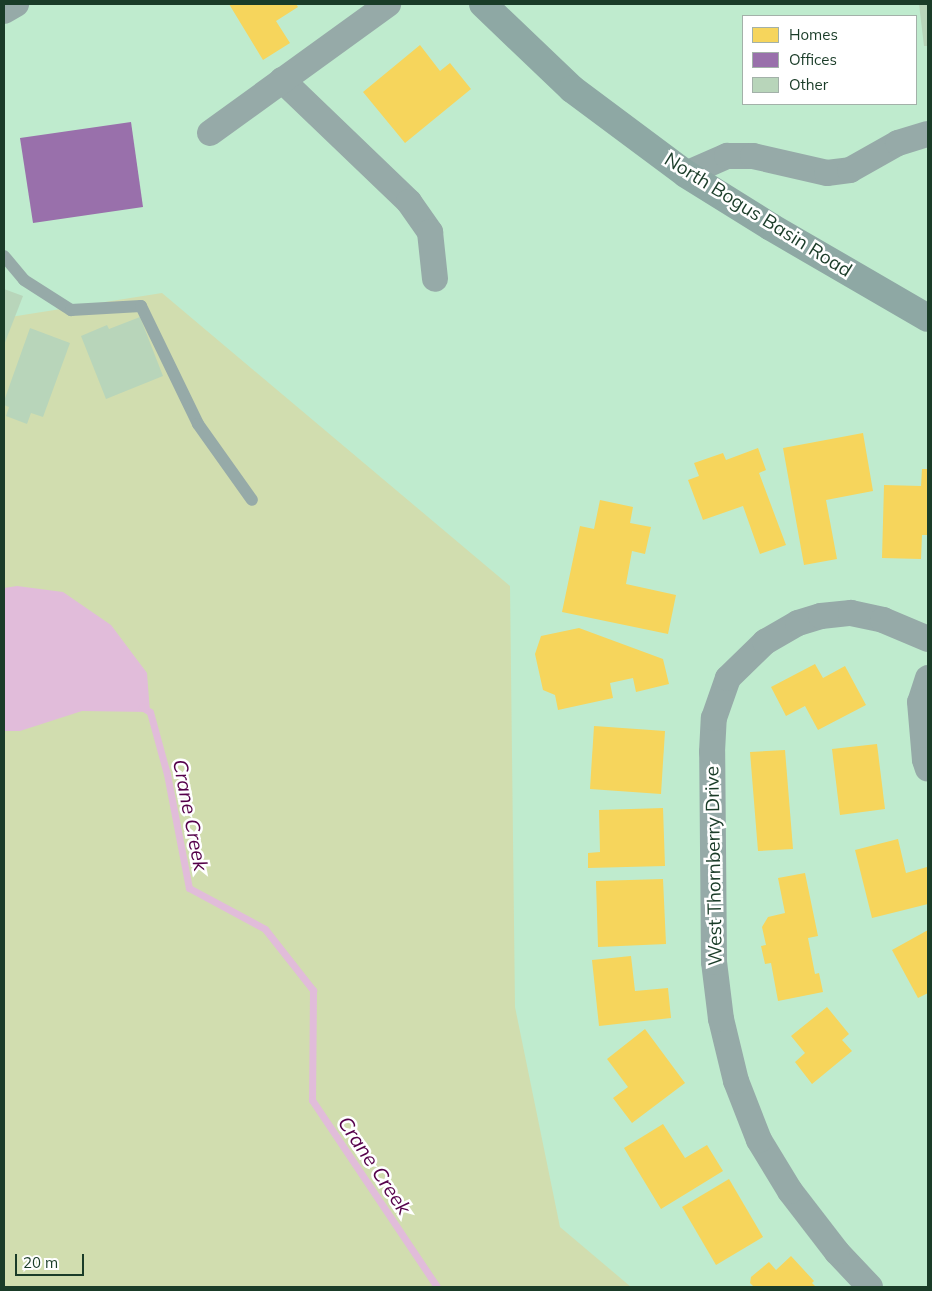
<!DOCTYPE html>
<html>
<head>
<meta charset="utf-8">
<style>
  body { margin:0 }
  #map { position:relative; width:932px; height:1291px; overflow:hidden; background:#bfebce; font-family:Mulish,sans-serif }
  div>[style] { position:absolute }
  .green>* { inset:0; background:#d1ddaf }
  .water>* { inset:0; background:#e1bcda }
  .homes>* { inset:0; background:#f6d55c }
  .offices>* { inset:0; background:#9970ab }
  .stream>* { height:7px; margin:-3.5px; padding:0 3.5px; transform-origin:3.5px; border-radius:3.5px; background:#e1bcda }
  .building>* { inset:0; background:#b8d5ba }
  .lane>* { height:12px; margin:-6px; padding:0 6px; transform-origin:6px; border-radius:6px; background:#96aaa8 }
  .street>* { height:26px; margin:-13px; padding:0 13px; transform-origin:13px; border-radius:13px; background:#96aaa8 }
  .secondary>* { height:28px; margin:-14px; padding:0 14px; transform-origin:14px; border-radius:14px; background:#8ea8a4 }
  span { translate:-50% -50%; white-space:nowrap; text-align:center; line-height:1.15; -webkit-text-stroke:5px #fff; paint-order:stroke }
  .street-label { font-size:19px; color:#1a3c28 }
  .water-label { font-size:20px; color:#55004a; font-style:italic }
  .frame { position:absolute; inset:0; border:5px solid #1a3c28; pointer-events:none }
  .legend { position:absolute; left:742px; top:15px; width:175px; height:90px; box-sizing:border-box; background:#fff; border:1px solid #a3b1a9; margin:0; padding:6px 9px; list-style:none; font-size:15px; color:#1a3c28 }
  .legend li { display:flex; align-items:center; gap:10px; height:25px }
  .legend b { width:25px; border:1px solid #a3b1a9 }
  .scale { position:absolute; left:15px; top:1254px; width:69px; height:22px; box-sizing:border-box; border:2px solid #1a3c28; border-top:0; padding-left:6px; font-size:15px; line-height:18px; white-space:nowrap; color:#1a3c28; -webkit-text-stroke:4px #fff; paint-order:stroke }
</style>
</head>
<body>
<div id="map">
  <div class="green">
    <i style="clip-path:polygon(162px 293px,510px 586px,515px 1007px,560px 1227px,631px 1287px,4px 1287px,4px 318px)"></i>
  </div>
  <div class="water">
    <i style="clip-path:polygon(17px 586px,63px 592px,111px 625px,147px 673px,150px 712px,82px 711px,20px 731px,4px 731px,4px 588px)"></i>
  </div>
  <div class="homes">
    <i style="clip-path:polygon(229px 4px,296px 4px,298px 7px,276px 21px,290px 43px,263px 60px)"></i>
    <i style="clip-path:polygon(420px 45px,440px 71px,450px 63px,471px 89px,405px 143px,363px 92px)"></i>
    <i style="clip-path:polygon(863px 433px,873px 491px,826px 500px,837px 559px,804px 565px,783px 448px)"></i>
    <i style="clip-path:polygon(758px 448px,766px 470px,759px 473px,786px 545px,760px 554px,743px 506px,703px 520px,688px 480px,699px 476px,694px 463px,723px 453px,726px 460px)"></i>
    <i style="clip-path:polygon(922px 469px,928px 469px,928px 535px,922px 535px,921px 559px,882px 558px,884px 485px,921px 486px)"></i>
    <i style="clip-path:polygon(600px 500px,633px 507px,630px 523px,651px 527px,645px 554px,632px 551px,626px 584px,676px 595px,668px 634px,562px 612px,580px 526px,594px 529px)"></i>
    <i style="clip-path:polygon(579px 628px,663px 659px,669px 684px,636px 692px,633px 678px,610px 683px,613px 698px,558px 710px,555px 695px,543px 690px,535px 654px,541px 636px)"></i>
    <i style="clip-path:polygon(815px 664px,823px 678px,845px 666px,866px 705px,818px 730px,805px 706px,786px 716px,771px 687px)"></i>
    <i style="clip-path:polygon(594px 726px,665px 731px,661px 794px,590px 789px)"></i>
    <i style="clip-path:polygon(877px 744px,885px 809px,840px 815px,832px 749px)"></i>
    <i style="clip-path:polygon(785px 750px,793px 849px,758px 851px,750px 752px)"></i>
    <i style="clip-path:polygon(663px 808px,665px 866px,588px 868px,588px 853px,600px 852px,599px 810px)"></i>
    <i style="clip-path:polygon(898px 839px,906px 873px,927px 867px,928px 904px,872px 918px,855px 850px)"></i>
    <i style="clip-path:polygon(805px 873px,818px 936px,808px 938px,815px 974px,819px 973px,823px 992px,778px 1001px,771px 963px,765px 964px,761px 946px,766px 945px,762px 927px,768px 917px,785px 913px,778px 878px)"></i>
    <i style="clip-path:polygon(663px 879px,666px 944px,598px 947px,596px 881px)"></i>
    <i style="clip-path:polygon(928px 930px,928px 993px,918px 998px,892px 950px)"></i>
    <i style="clip-path:polygon(631px 956px,635px 991px,668px 988px,671px 1018px,599px 1026px,592px 960px)"></i>
    <i style="clip-path:polygon(827px 1007px,849px 1034px,842px 1040px,852px 1051px,812px 1084px,795px 1062px,805px 1053px,791px 1036px)"></i>
    <i style="clip-path:polygon(645px 1029px,685px 1083px,632px 1123px,613px 1098px,628px 1087px,607px 1059px)"></i>
    <i style="clip-path:polygon(663px 1124px,685px 1158px,707px 1145px,723px 1171px,661px 1209px,624px 1148px)"></i>
    <i style="clip-path:polygon(729px 1179px,763px 1237px,716px 1265px,682px 1207px)"></i>
    <i style="clip-path:polygon(791px 1256px,814px 1281px,812px 1283px,816px 1287px,754px 1287px,750px 1283px,751px 1277px,769px 1262px,776px 1270px)"></i>
  </div>
  <div class="offices">
    <i style="clip-path:polygon(131px 122px,143px 207px,33px 223px,20px 138px)"></i>
  </div>
  <div class="stream">
    <i style="left:142px;top:707px;width:9px;rotate:32deg"></i>
    <i style="left:150px;top:712px;width:64px;rotate:74.7deg"></i>
    <i style="left:167px;top:774px;width:116px;rotate:79.1deg"></i>
    <i style="left:189px;top:888px;width:86px;rotate:28.3deg"></i>
    <i style="left:265px;top:929px;width:78px;rotate:51.8deg"></i>
    <i style="left:313px;top:990px;width:110px;rotate:90.5deg"></i>
    <i style="left:312px;top:1100px;width:225px;rotate:56.2deg"></i>
  </div>
  <div class="building">
    <i style="clip-path:polygon(919px 4px,928px 4px,928px 46px,924px 46px)"></i>
    <i style="clip-path:polygon(4px 289px,23px 296px,4px 345px)"></i>
    <i style="clip-path:polygon(140px 317px,163px 376px,106px 399px,81px 336px,107px 325px,109px 329px)"></i>
    <i style="clip-path:polygon(30px 328px,70px 343px,43px 417px,31px 413px,27px 424px,6px 416px,9px 407px,4px 405px,4px 401px)"></i>
  </div>
  <div class="lane">
    <i style="left:4px;top:256px;width:31px;rotate:50deg"></i>
    <i style="left:24px;top:280px;width:56px;rotate:32.6deg"></i>
    <i style="left:71px;top:310px;width:70px;rotate:-3.3deg"></i>
    <i style="left:141px;top:306px;width:131px;rotate:64.2deg"></i>
    <i style="left:198px;top:424px;width:93px;rotate:54.6deg"></i>
  </div>
  <div class="street">
    <i style="left:4px;top:11px;width:14px;rotate:-30deg"></i>
    <i style="left:282px;top:80px;width:176px;rotate:43.8deg"></i>
    <i style="left:409px;top:202px;width:37px;rotate:55deg"></i>
    <i style="left:430px;top:232px;width:47px;rotate:83.9deg"></i>
    <i style="left:210px;top:133px;width:220px;rotate:-35.9deg"></i>
    <i style="left:686px;top:174px;width:45px;rotate:-23.7deg"></i>
    <i style="left:727px;top:156px;width:26px"></i>
    <i style="left:753px;top:156px;width:76px;rotate:12.9deg"></i>
    <i style="left:827px;top:173px;width:23px;rotate:-7deg"></i>
    <i style="left:850px;top:170px;width:55px;rotate:-29.4deg"></i>
    <i style="left:898px;top:143px;width:31px;rotate:-17deg"></i>
    <i style="left:928px;top:678px;width:25px;rotate:108deg"></i>
    <i style="left:920px;top:702px;width:58px;rotate:85.1deg"></i>
    <i style="left:925px;top:760px;width:9px;rotate:72deg"></i>
    <i style="left:870px;top:1287px;width:48px;rotate:-133.3deg"></i>
    <i style="left:837px;top:1252px;width:77px;rotate:-127.6deg"></i>
    <i style="left:790px;top:1191px;width:60px;rotate:-121.3deg"></i>
    <i style="left:759px;top:1140px;width:63px;rotate:-111.3deg"></i>
    <i style="left:736px;top:1081px;width:64px;rotate:-103.6deg"></i>
    <i style="left:721px;top:1019px;width:57px;rotate:-97deg"></i>
    <i style="left:714px;top:962px;width:210px;rotate:-90.5deg"></i>
    <i style="left:712px;top:752px;width:34px;rotate:-87deg"></i>
    <i style="left:714px;top:718px;width:42px;rotate:-70.7deg"></i>
    <i style="left:728px;top:678px;width:52px;rotate:-44.2deg"></i>
    <i style="left:765px;top:642px;width:38px;rotate:-30deg"></i>
    <i style="left:798px;top:623px;width:24px;rotate:-17deg"></i>
    <i style="left:821px;top:616px;width:30px;rotate:-6deg"></i>
    <i style="left:851px;top:613px;width:33px;rotate:12deg"></i>
    <i style="left:883px;top:620px;width:49px;rotate:22.9deg"></i>
  </div>
  <div class="secondary">
    <i style="left:483px;top:4px;width:123px;rotate:43.7deg"></i>
    <i style="left:572px;top:89px;width:142px;rotate:36.7deg"></i>
    <i style="left:686px;top:174px;width:100px;rotate:31.9deg"></i>
    <i style="left:771px;top:227px;width:181px;rotate:30.1deg"></i>
  </div>
  <div class="street-label">
    <span style="left:758px;top:215px;rotate:32deg">North Bogus Basin Road</span>
    <span style="left:714px;top:866px;rotate:-91deg">West Thornberry Drive</span>
  </div>
  <div class="water-label">
    <span style="left:191px;top:815px;rotate:79deg">Crane Creek</span>
    <span style="left:375px;top:1165px;rotate:56deg">Crane Creek</span>
  </div>
  <div class="frame"></div>
  <ul class="legend">
  <li><b style="height:14px;background:#f6d55c"></b>Homes</li>
  <li><b style="height:14px;background:#9970ab"></b>Offices</li>
  <li><b style="height:14px;background:#b8d5ba"></b>Other</li>
  </ul>
  <div class="scale">20 m</div>
</div>
</body>
</html>
